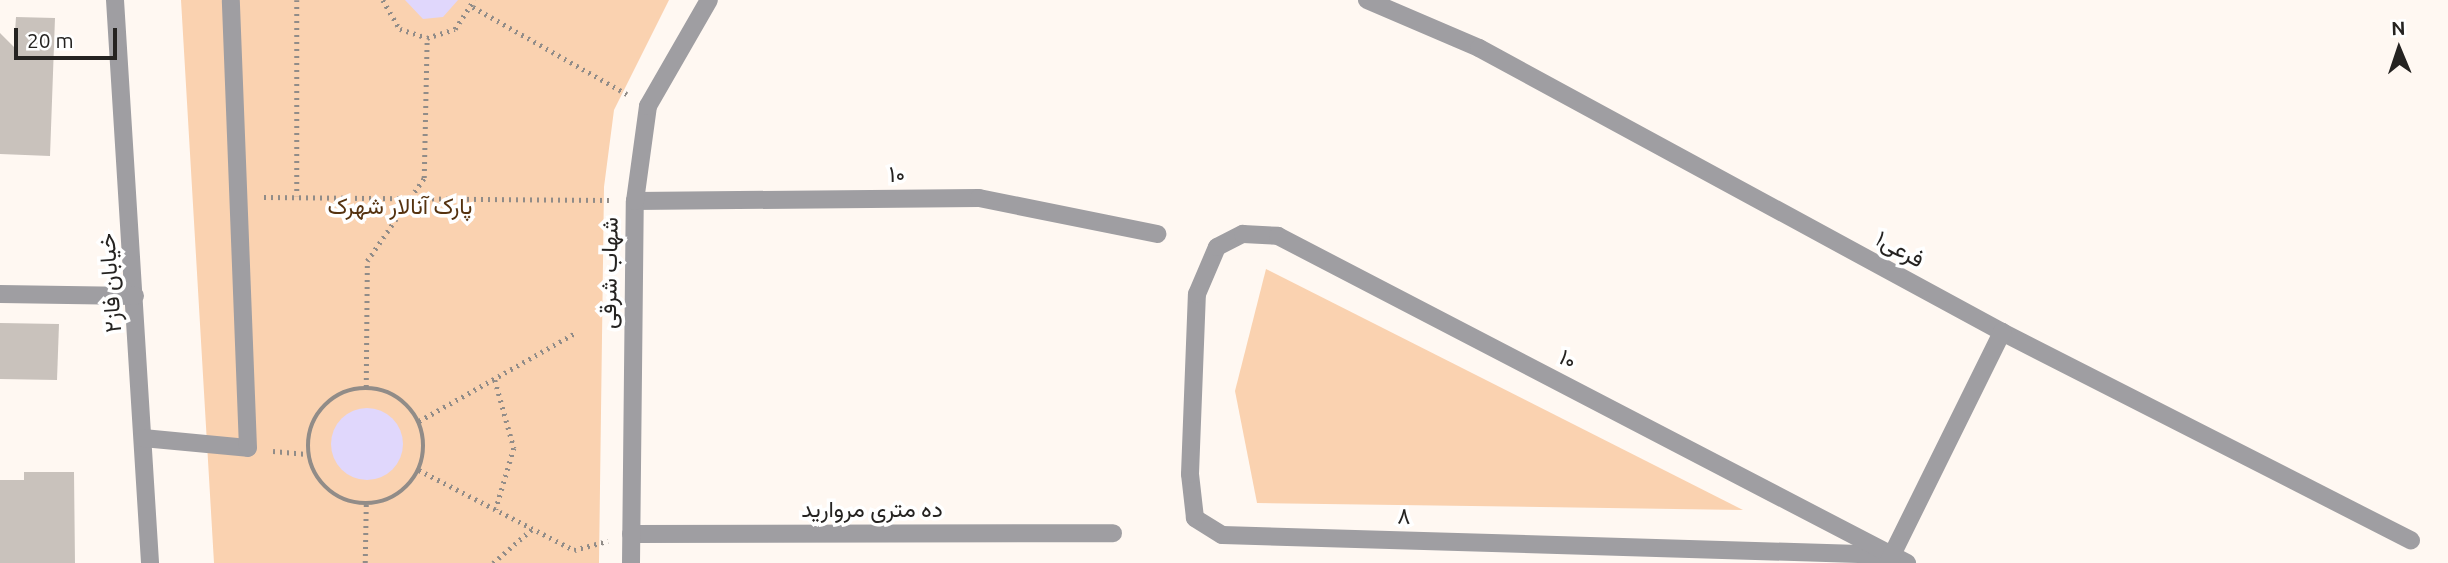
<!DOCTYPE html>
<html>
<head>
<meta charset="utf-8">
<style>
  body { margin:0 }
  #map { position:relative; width:2448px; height:563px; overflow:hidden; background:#fff8f2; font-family:Ubuntu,Vazirmatn,sans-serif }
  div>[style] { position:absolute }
  .green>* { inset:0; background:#fad2b0 }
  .water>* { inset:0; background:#e0d7fc }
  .round { border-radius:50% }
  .building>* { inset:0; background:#c9c2bc }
  .path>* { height:4.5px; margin-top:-2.25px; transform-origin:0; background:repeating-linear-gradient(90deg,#918c88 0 2px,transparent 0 7px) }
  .path>.ring { margin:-2.25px; padding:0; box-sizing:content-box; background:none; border:4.5px solid #918c88; border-radius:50% }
  .minor>* { height:18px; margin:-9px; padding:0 9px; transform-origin:9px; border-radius:9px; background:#9f9ea2 }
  span { translate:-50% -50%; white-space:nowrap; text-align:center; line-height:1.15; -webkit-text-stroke:7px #fff; paint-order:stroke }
  .street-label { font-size:23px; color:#252321 }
  .park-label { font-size:23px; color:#55320f }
  .north { position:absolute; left:2364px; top:14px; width:70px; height:70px; -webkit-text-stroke:5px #fff; paint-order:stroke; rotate:358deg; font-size:19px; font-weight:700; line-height:28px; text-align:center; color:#252321 }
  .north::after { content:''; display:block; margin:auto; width:24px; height:32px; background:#252321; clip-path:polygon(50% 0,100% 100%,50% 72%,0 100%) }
  .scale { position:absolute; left:14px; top:28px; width:103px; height:32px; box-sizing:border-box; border:4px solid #252321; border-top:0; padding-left:9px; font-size:21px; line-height:24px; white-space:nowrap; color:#252321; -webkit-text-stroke:5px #fff; paint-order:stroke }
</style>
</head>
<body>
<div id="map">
  <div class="green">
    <i style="clip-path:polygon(181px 0,669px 0,614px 110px,604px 187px,599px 563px,214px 563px)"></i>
    <i style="clip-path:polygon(1266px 269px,1743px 510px,1257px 503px,1235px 391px)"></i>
  </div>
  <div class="water">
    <i style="clip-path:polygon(405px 0,458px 0,443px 17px,423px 19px)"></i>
    <i class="round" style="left:331px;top:408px;width:72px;height:72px"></i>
  </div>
  <div class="building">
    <i style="clip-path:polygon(16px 17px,55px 18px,50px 156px,0 154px,0 33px,14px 47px)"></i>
    <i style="clip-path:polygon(0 323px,59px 324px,57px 380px,0 379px)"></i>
    <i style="clip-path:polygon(24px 472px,74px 472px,75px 563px,0 563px,0 480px,24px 480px)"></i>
  </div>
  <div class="path">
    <i style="left:297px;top:0;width:196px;rotate:90deg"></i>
    <i style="left:383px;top:0;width:34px;rotate:60deg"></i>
    <i style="left:400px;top:29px;width:28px;rotate:18deg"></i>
    <i style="left:427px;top:38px;width:29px;rotate:-18deg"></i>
    <i style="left:455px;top:29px;width:35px;rotate:-57deg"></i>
    <i style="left:473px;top:7px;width:177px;rotate:29.5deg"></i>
    <i style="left:264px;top:197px;width:345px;rotate:0.5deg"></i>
    <i style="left:495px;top:380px;width:71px;rotate:74.4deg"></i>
    <i style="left:514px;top:448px;width:64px;rotate:106.4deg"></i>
    <i style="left:366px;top:387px;width:126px;rotate:-89.5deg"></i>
    <i style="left:367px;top:261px;width:101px;rotate:-55.5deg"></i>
    <i style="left:424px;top:178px;width:140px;rotate:-88.8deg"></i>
    <i class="ring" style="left:308px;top:388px;width:111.5px;height:111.5px"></i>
    <i style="left:419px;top:421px;width:179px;rotate:-29.4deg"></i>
    <i style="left:273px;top:451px;width:34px;rotate:5deg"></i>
    <i style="left:419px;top:470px;width:174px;rotate:27.3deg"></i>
    <i style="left:574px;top:550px;width:35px;rotate:-15deg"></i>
    <i style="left:365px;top:563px;width:59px;rotate:-89deg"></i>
    <i style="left:493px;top:563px;width:52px;rotate:-41.1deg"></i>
  </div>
  <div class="minor">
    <i style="left:115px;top:0;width:564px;rotate:86.44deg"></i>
    <i style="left:1367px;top:0;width:122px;rotate:23.2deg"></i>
    <i style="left:1479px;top:48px;width:595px;rotate:28.5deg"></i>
    <i style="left:2002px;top:332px;width:459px;rotate:27deg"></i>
    <i style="left:635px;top:201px;width:344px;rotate:-0.5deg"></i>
    <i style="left:979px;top:198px;width:182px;rotate:11.4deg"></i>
    <i style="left:0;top:294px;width:135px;rotate:0.8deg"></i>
    <i style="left:143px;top:438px;width:105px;rotate:5.4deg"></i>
    <i style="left:248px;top:448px;width:447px;rotate:-92.2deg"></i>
    <i style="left:631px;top:534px;width:482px;rotate:-0.1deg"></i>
    <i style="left:1892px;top:555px;width:670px;rotate:-178.29deg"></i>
    <i style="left:1222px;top:535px;width:32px;rotate:-148deg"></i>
    <i style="left:1195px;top:518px;width:44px;rotate:-96.5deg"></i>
    <i style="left:1190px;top:474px;width:180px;rotate:-87.8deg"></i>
    <i style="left:1197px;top:294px;width:51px;rotate:-66.9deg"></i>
    <i style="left:1217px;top:247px;width:29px;rotate:-27deg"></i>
    <i style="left:1243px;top:234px;width:35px;rotate:3deg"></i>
    <i style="left:1278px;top:236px;width:709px;rotate:27.47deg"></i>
    <i style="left:631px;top:563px;width:362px;rotate:-89.4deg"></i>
    <i style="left:635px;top:201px;width:96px;rotate:-82.2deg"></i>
    <i style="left:648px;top:106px;width:122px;rotate:-60.1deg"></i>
    <i style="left:1888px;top:563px;width:258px;rotate:-63.7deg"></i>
  </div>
  <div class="street-label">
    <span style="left:897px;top:174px">۱۰</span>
    <span style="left:1900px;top:249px;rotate:29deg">فرعی۱</span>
    <span style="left:609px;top:273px;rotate:-89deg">شهاب شرقی</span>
    <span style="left:110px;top:283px;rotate:-94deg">خیابان فاز۲</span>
    <span style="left:1568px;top:359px;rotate:27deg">۱۰</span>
    <span style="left:872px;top:509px">ده متری مروارید</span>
    <span style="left:1404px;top:516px;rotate:2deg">۸</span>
  </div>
  <div class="park-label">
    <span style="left:400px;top:206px">پارک آنالار شهرک</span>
  </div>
  <div class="north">N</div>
  <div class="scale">20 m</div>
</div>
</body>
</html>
